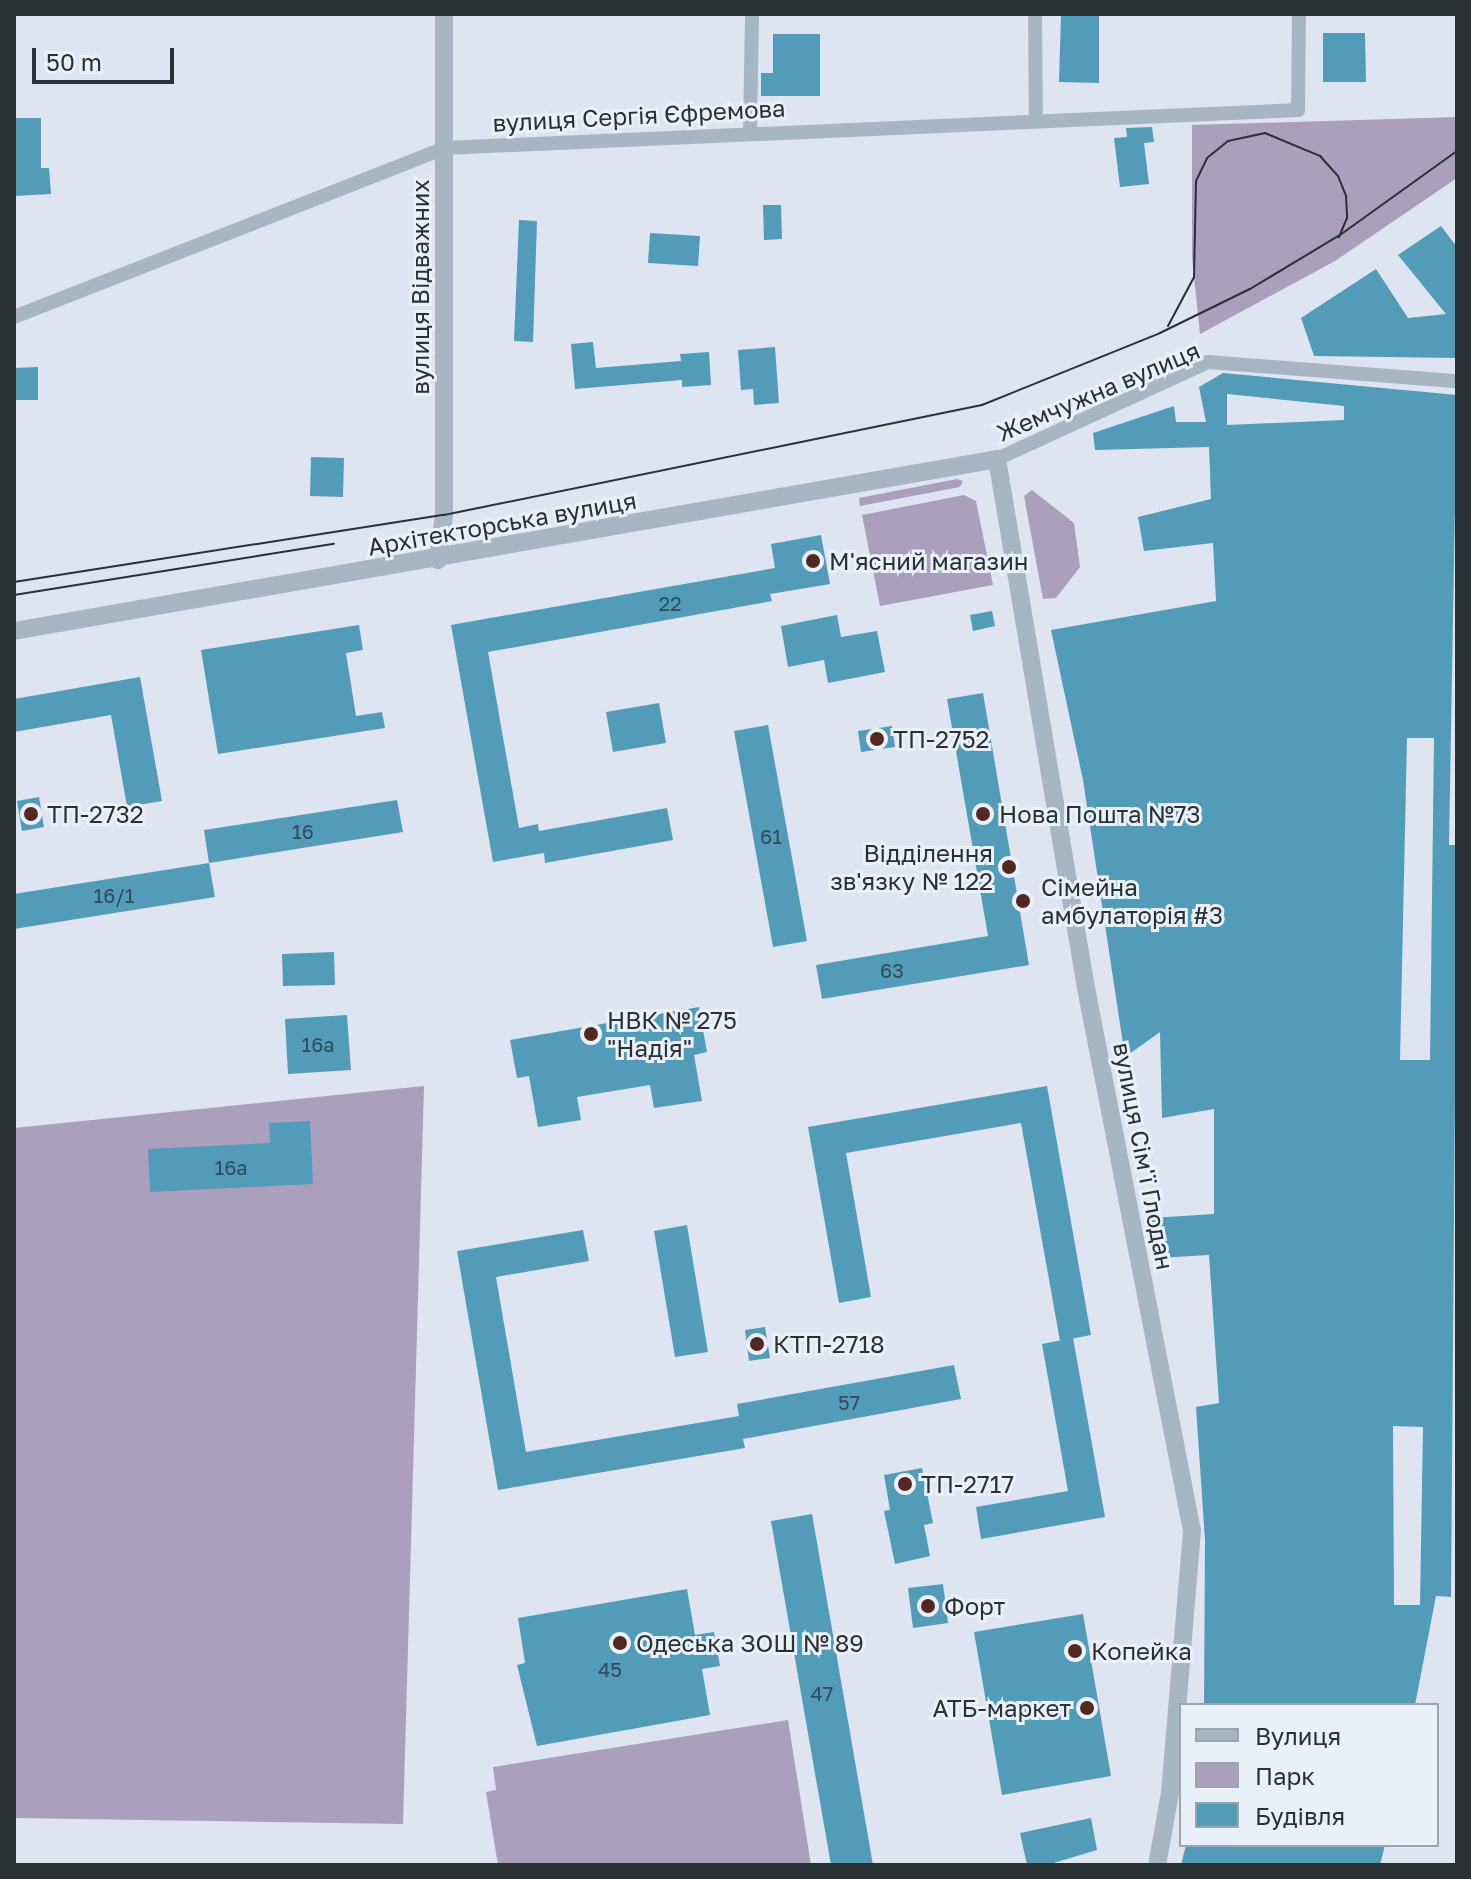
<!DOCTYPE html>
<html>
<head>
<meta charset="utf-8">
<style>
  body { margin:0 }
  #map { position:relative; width:1471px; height:1879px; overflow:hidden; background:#dee5f0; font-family:"Golos Text",sans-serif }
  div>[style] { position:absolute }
  .green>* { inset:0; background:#ab9fbe }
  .building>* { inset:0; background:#529cba }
  .minor>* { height:14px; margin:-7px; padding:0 7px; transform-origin:7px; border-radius:7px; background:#a8b6c4 }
  .tertiary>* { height:18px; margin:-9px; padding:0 9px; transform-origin:9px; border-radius:9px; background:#a8b6c4 }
  .tram>* { height:2px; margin:-1px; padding:0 1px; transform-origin:1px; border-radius:1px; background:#293135 }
  .dots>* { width:22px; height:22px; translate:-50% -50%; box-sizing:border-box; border:4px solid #eaf0f8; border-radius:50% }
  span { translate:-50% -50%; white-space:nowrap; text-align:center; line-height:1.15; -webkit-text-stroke:6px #eaf0f8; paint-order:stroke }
  .number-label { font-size:20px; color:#334c56 }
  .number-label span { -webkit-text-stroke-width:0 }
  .street-label { font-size:24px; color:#293135 }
  .poi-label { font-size:24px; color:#293135 }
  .left { translate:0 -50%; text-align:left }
  .right { translate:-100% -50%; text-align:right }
  .frame { position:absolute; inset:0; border:16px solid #293135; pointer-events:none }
  .legend { position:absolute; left:1179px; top:1703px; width:260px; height:144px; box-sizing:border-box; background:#eaf0f8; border:2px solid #9da4aa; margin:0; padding:10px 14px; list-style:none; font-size:24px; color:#293135 }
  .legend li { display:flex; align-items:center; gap:16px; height:40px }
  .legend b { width:40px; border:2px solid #9da4aa }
  .scale { position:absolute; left:32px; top:48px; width:142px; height:36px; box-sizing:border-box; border:4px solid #293135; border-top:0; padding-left:10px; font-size:24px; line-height:28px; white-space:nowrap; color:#293135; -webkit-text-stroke:6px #eaf0f8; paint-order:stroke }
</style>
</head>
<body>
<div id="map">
  <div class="green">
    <i style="clip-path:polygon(1457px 117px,1457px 178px,1335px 261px,1200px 334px,1192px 258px,1192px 125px)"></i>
    <i style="clip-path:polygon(957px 479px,963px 481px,960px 487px,860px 506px,859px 498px)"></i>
    <i style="clip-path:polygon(1032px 490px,1074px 523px,1080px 567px,1056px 598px,1043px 599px,1024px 496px)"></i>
    <i style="clip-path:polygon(964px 495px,976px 501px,993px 585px,880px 606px,862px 515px)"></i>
    <i style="clip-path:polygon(424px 1086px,403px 1824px,14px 1818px,14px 1128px)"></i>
    <i style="clip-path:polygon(788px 1720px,811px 1865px,498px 1865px,486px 1792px,496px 1790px,493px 1767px)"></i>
  </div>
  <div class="building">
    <i style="clip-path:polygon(1061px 14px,1099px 14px,1099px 83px,1059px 82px)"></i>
    <i style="clip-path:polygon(1323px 33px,1365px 33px,1366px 82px,1323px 82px)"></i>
    <i style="clip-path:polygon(773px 34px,820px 34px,820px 96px,761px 96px,761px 73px,773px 73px)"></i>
    <i style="clip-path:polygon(14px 118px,41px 118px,41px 168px,49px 168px,51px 194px,14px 196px)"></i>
    <i style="clip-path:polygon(1152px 127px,1154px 142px,1144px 143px,1149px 184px,1120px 187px,1114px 138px,1127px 137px,1126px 128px)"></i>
    <i style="clip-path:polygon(763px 205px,781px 205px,782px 239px,764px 240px)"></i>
    <i style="clip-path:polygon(519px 220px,537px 221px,533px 342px,514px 341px)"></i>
    <i style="clip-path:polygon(1441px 226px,1457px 247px,1457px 358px,1314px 356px,1301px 318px,1376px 269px,1408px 318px,1446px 314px,1398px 255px)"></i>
    <i style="clip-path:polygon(650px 233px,700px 236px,698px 266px,648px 263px)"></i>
    <i style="clip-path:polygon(593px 342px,596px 368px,681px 361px,680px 354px,709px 352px,711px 385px,682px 387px,682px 380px,575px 389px,571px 344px)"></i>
    <i style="clip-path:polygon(775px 347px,779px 403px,754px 405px,753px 389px,741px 390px,738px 350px)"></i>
    <i style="clip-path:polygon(38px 367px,38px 400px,14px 400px,14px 368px)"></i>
    <i style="clip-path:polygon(evenodd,1223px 373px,1457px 395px,1449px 845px,1457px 845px,1451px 1597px,1436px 1596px,1415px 1705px,1204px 1705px,1205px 1540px,1196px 1407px,1219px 1403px,1209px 1255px,1158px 1258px,1151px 1218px,1214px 1214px,1214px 1109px,1162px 1118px,1160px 1032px,1125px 1057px,1083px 780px,1051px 630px,1216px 601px,1213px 543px,1144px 551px,1138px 517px,1211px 499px,1209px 447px,1095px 450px,1093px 433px,1174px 406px,1176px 422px,1206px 422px,1199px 387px,1223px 373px,1227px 394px,1344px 406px,1344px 420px,1227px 425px,1227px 394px,1223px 373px,1407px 738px,1434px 738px,1430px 1060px,1400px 1060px,1407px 738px,1223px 373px,1393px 1426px,1423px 1427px,1420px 1605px,1394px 1605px,1393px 1426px)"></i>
    <i style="clip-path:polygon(311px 457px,344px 458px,343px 497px,310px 496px)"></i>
    <i style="clip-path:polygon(821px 535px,830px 584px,770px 594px,772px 601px,488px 652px,519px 828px,538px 824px,539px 831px,667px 808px,673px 840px,545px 863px,544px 853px,493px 862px,451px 625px,775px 568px,771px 544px)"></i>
    <i style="clip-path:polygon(992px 611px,995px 626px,973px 631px,970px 615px)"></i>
    <i style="clip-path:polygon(837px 615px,841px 637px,877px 631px,885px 672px,828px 683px,824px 660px,788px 667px,781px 626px)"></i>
    <i style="clip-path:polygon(359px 625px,363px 650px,346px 653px,356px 716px,382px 712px,385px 728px,218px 754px,201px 650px)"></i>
    <i style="clip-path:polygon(140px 677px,162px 801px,127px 807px,111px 715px,14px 732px,14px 699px)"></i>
    <i style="clip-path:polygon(983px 693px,1029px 965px,822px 999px,816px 965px,988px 936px,947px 699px)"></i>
    <i style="clip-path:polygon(659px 703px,666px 743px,613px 752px,606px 712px)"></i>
    <i style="clip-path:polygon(768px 725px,807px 941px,773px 947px,734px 731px)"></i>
    <i style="clip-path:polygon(892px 726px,895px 747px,861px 752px,858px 731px)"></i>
    <i style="clip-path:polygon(39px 797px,44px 827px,22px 831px,17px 801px)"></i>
    <i style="clip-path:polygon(397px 800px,403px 832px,209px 863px,204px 830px)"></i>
    <i style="clip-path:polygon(209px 863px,215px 897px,14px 929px,14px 894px)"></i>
    <i style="clip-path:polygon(334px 952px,335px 985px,283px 986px,282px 954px)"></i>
    <i style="clip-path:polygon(699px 1007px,707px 1052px,694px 1055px,702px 1101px,654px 1108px,650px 1085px,577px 1097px,581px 1120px,538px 1127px,529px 1076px,517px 1078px,510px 1040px)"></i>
    <i style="clip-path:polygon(347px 1015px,351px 1070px,288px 1074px,285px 1019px)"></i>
    <i style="clip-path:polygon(1047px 1086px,1091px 1335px,1060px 1341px,1021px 1123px,846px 1153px,871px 1297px,839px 1303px,808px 1127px)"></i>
    <i style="clip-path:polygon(310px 1121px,313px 1184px,150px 1192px,148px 1149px,270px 1143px,269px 1123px)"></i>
    <i style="clip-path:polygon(687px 1225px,708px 1352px,675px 1357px,654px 1231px)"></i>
    <i style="clip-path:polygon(583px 1230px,589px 1261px,496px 1277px,526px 1452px,739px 1416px,737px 1404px,954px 1365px,961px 1399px,743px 1439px,745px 1448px,498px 1490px,457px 1251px)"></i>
    <i style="clip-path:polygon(765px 1327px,770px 1358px,749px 1361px,745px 1330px)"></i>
    <i style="clip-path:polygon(1073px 1338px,1105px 1517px,981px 1539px,976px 1507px,1068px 1491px,1042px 1344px)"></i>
    <i style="clip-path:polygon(922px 1468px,933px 1523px,924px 1525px,930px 1556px,895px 1564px,884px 1511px,890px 1510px,884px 1475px)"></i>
    <i style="clip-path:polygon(812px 1514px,873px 1865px,831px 1865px,771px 1521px)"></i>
    <i style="clip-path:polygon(943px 1584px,948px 1623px,913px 1628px,908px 1588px)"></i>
    <i style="clip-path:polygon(687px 1589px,695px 1635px,714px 1632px,720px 1666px,702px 1669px,710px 1715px,537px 1746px,517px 1665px,525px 1663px,518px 1618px)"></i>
    <i style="clip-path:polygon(1083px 1614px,1111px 1776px,1002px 1795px,974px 1632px)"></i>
    <i style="clip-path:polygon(1091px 1818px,1097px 1850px,1047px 1865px,1027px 1865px,1020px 1833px)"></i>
    <i style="clip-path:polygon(1186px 1845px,1385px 1845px,1380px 1865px,1181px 1865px)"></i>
  </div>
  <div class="minor">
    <i style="left:1035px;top:14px;width:106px;rotate:89.5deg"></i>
    <i style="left:750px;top:131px;width:117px;rotate:-89deg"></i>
    <i style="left:14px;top:317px;width:463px;rotate:-21.4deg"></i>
    <i style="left:445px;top:148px;width:854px;rotate:-2.55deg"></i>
    <i style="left:1298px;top:110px;width:96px;rotate:-89.4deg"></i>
    <i style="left:997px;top:459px;width:232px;rotate:-24.7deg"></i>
    <i style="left:1208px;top:362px;width:250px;rotate:4.4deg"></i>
  </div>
  <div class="tertiary">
    <i style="left:438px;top:560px;width:45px;rotate:-82.4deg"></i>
    <i style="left:444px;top:515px;width:501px;rotate:-90deg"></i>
    <i style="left:14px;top:631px;width:998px;rotate:-9.92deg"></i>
    <i style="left:997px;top:459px;width:536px;rotate:80.45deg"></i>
    <i style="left:1086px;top:988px;width:553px;rotate:78.95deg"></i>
    <i style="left:1192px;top:1531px;width:263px;rotate:94.8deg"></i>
    <i style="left:1170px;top:1793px;width:73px;rotate:100.2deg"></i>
  </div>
  <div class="tram">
    <i style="left:1168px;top:326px;width:55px;rotate:-62deg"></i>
    <i style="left:1194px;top:277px;width:96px;rotate:-88.8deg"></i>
    <i style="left:1196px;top:181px;width:25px;rotate:-64deg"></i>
    <i style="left:1207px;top:158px;width:27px;rotate:-39deg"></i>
    <i style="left:1228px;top:141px;width:38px;rotate:-12deg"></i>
    <i style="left:1265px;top:133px;width:60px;rotate:22.7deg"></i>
    <i style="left:1320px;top:156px;width:27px;rotate:48deg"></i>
    <i style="left:1338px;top:176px;width:22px;rotate:68deg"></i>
    <i style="left:1346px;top:196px;width:22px;rotate:87deg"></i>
    <i style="left:1347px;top:218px;width:21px;rotate:113deg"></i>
    <i style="left:14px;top:582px;width:435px;rotate:-8.9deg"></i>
    <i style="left:444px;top:515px;width:549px;rotate:-11.56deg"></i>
    <i style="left:982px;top:405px;width:192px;rotate:-22deg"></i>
    <i style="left:1160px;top:333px;width:100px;rotate:-26.1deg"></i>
    <i style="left:1250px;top:289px;width:105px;rotate:-31deg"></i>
    <i style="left:1340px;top:235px;width:144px;rotate:-35.7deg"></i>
    <i style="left:14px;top:595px;width:324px;rotate:-9.1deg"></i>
  </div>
  <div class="dots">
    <i style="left:813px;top:561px;background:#532823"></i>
    <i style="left:877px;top:739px;background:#532823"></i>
    <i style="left:31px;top:814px;background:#532823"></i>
    <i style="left:983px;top:814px;background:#532823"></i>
    <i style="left:1009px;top:867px;background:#532823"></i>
    <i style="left:1023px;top:901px;background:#532823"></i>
    <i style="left:591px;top:1034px;background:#532823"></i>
    <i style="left:757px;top:1344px;background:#532823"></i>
    <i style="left:905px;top:1484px;background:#532823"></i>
    <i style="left:928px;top:1606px;background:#532823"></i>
    <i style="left:620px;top:1643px;background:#532823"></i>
    <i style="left:1075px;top:1651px;background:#532823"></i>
    <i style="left:1087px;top:1708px;background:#532823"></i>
  </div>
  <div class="number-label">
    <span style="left:670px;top:603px">22</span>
    <span style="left:303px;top:831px">16</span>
    <span style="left:771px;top:836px">61</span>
    <span style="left:114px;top:895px">16/1</span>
    <span style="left:892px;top:970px">63</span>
    <span style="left:318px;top:1044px">16а</span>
    <span style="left:231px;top:1167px">16а</span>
    <span style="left:849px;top:1402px">57</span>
    <span style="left:610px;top:1669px">45</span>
    <span style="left:822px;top:1693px">47</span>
  </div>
  <div class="street-label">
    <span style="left:639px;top:115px;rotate:-3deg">вулиця Сергія Єфремова</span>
    <span style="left:420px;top:287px;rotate:-90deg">вулиця Відважних</span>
    <span style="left:1098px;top:391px;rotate:-23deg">Жемчужна вулиця</span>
    <span style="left:502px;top:523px;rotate:-10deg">Архітекторська вулиця</span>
    <span style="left:1144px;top:1156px;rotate:79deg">вулиця Сім'ї Глодан</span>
  </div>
  <div class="poi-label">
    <span class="left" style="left:829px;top:561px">М'ясний магазин</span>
    <span class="left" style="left:893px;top:739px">ТП-2752</span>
    <span class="left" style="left:47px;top:814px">ТП-2732</span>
    <span class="left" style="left:999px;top:814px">Нова Пошта №73</span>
    <span class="right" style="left:993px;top:867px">Відділення<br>зв'язку № 122</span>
    <span class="left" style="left:1041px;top:901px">Сімейна<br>амбулаторія #3</span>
    <span class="left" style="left:607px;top:1034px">НВК № 275<br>"Надія"</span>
    <span class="left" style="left:773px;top:1344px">КТП-2718</span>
    <span class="left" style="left:921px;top:1484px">ТП-2717</span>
    <span class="left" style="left:944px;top:1606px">Форт</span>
    <span class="left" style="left:636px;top:1643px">Одеська ЗОШ № 89</span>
    <span class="left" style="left:1091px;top:1651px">Копейка</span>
    <span class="right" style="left:1071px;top:1708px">АТБ-маркет</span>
  </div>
  <div class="frame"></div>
  <ul class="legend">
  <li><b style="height:10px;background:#a8b6c4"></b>Вулиця</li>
  <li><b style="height:22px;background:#ab9fbe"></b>Парк</li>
  <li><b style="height:22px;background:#529cba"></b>Будівля</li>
  </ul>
  <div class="scale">50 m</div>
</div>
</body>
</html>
